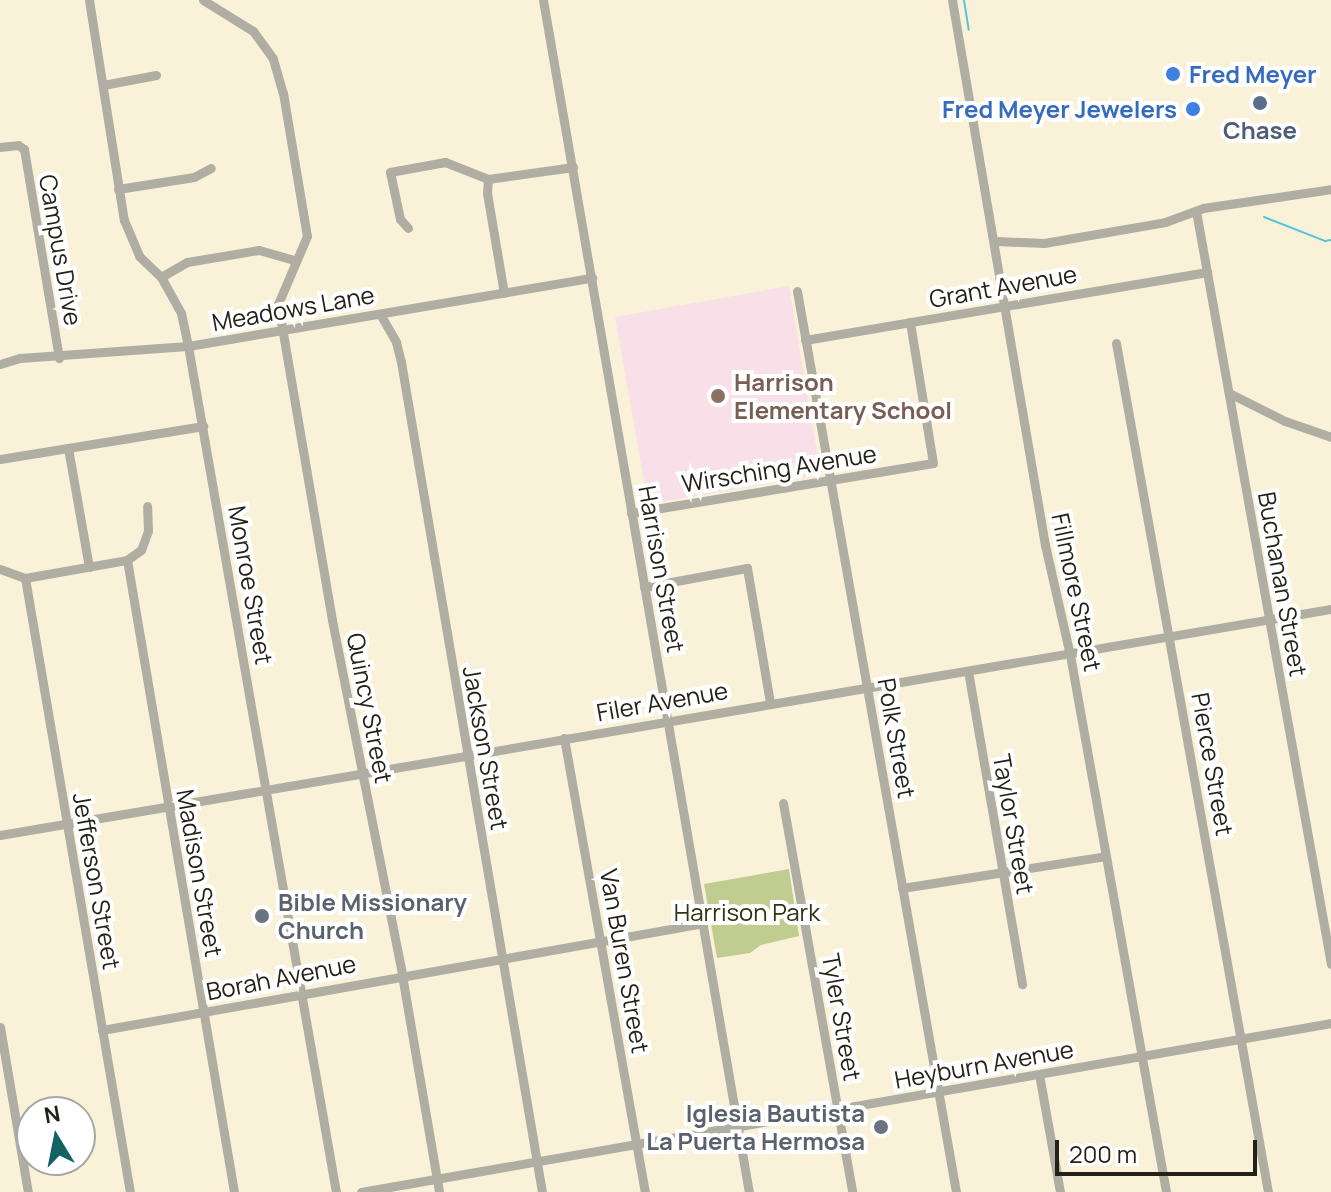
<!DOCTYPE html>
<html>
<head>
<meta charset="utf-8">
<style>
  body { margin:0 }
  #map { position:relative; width:1331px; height:1192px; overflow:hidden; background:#f9f2d8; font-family:Manrope,sans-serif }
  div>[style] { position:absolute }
  .education>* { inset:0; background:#f9e0e8 }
  .green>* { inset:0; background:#c0cc90 }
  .stream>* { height:2px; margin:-1px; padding:0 1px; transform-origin:1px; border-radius:1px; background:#56c4db }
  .minor>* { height:9px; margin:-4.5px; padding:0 4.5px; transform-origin:4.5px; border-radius:4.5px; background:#b0aea3 }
  .dots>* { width:22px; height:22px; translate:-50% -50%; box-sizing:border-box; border:4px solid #fff; border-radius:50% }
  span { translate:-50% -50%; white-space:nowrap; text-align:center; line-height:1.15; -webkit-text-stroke:8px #fff; paint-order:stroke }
  .shop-label { font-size:24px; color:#366cbe; font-weight:700 }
  .left { translate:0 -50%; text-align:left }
  .right { translate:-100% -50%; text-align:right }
  .service-label { font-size:24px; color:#4e5e75; font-weight:700 }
  .street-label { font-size:24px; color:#242218 }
  .education-label { font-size:24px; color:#785e54; font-weight:700 }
  .worship-label { font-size:24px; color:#5b616d; font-weight:700 }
  .park-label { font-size:24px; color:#2d3310 }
  .north { position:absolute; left:16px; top:1096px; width:80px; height:80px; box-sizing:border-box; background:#fff; border:2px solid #a7a7a3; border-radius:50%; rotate:350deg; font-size:22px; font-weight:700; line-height:32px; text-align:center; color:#242218 }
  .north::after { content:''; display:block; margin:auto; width:28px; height:36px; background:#136364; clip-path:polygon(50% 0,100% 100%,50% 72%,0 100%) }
  .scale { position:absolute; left:1055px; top:1140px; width:202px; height:36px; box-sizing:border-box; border:4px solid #242218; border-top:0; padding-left:10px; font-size:24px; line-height:28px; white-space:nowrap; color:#242218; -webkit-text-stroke:6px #fff; paint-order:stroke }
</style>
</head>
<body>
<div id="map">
  <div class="education">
    <i style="clip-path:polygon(789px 286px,821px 475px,648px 504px,615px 317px)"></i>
  </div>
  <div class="green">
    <i style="clip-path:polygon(789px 869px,799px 936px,761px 945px,750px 953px,717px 958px,704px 884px)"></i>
  </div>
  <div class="stream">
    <i style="left:964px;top:0;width:30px;rotate:81deg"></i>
    <i style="left:1264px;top:217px;width:66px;rotate:21.5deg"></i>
    <i style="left:1325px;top:241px;width:6px;rotate:-9deg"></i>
  </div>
  <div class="minor">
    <i style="left:89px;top:0;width:223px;rotate:81deg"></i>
    <i style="left:124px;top:220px;width:39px;rotate:67deg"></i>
    <i style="left:139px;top:256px;width:30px;rotate:44deg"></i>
    <i style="left:161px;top:277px;width:41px;rotate:60.9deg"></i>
    <i style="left:181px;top:313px;width:34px;rotate:78deg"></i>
    <i style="left:188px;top:346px;width:859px;rotate:80.08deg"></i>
    <i style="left:203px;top:0;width:59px;rotate:31.8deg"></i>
    <i style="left:253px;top:31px;width:34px;rotate:54deg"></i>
    <i style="left:273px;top:59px;width:35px;rotate:74deg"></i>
    <i style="left:283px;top:93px;width:145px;rotate:80.5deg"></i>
    <i style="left:307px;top:236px;width:74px;rotate:113.1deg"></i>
    <i style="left:278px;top:304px;width:321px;rotate:80.3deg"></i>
    <i style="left:332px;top:620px;width:362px;rotate:78.8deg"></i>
    <i style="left:402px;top:975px;width:220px;rotate:80.3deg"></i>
    <i style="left:543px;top:0;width:1210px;rotate:80.2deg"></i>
    <i style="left:952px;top:0;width:553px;rotate:80.32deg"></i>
    <i style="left:1045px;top:545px;width:113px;rotate:77.2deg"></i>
    <i style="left:1070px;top:655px;width:546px;rotate:79.86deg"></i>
    <i style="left:103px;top:85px;width:54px;rotate:-10.7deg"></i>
    <i style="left:0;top:147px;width:18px;rotate:-6deg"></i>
    <i style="left:18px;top:145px;width:7px;rotate:34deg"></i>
    <i style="left:24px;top:149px;width:212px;rotate:80.5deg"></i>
    <i style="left:488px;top:179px;width:14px;rotate:94deg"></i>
    <i style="left:487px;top:193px;width:101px;rotate:80.4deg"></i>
    <i style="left:118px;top:189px;width:77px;rotate:-9deg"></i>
    <i style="left:194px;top:177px;width:19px;rotate:-28deg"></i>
    <i style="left:1196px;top:211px;width:765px;rotate:79.84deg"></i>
    <i style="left:408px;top:228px;width:12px;rotate:-132deg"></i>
    <i style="left:400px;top:219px;width:48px;rotate:-102deg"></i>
    <i style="left:390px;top:172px;width:56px;rotate:-10.3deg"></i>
    <i style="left:445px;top:162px;width:46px;rotate:21.6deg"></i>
    <i style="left:488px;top:179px;width:86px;rotate:-8deg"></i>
    <i style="left:996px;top:241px;width:48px;rotate:2.4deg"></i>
    <i style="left:1044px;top:243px;width:123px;rotate:-9.8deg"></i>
    <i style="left:1165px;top:222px;width:40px;rotate:-20.2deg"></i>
    <i style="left:1203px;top:208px;width:129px;rotate:-8.4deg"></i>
    <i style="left:161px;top:277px;width:30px;rotate:-30deg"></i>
    <i style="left:187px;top:262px;width:73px;rotate:-9.5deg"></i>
    <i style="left:259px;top:250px;width:36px;rotate:16deg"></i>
    <i style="left:797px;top:291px;width:915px;rotate:79.99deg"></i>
    <i style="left:380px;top:314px;width:32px;rotate:60deg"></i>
    <i style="left:396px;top:342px;width:21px;rotate:76deg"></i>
    <i style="left:401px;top:362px;width:842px;rotate:80.36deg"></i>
    <i style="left:805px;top:340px;width:408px;rotate:-9.6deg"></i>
    <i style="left:1116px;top:343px;width:862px;rotate:79.85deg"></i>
    <i style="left:0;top:364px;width:21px;rotate:-17deg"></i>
    <i style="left:20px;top:358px;width:168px;rotate:-4.1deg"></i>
    <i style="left:188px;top:346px;width:410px;rotate:-9.6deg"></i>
    <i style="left:1229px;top:393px;width:63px;rotate:26.6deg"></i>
    <i style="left:1285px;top:421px;width:49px;rotate:19.2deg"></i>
    <i style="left:68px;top:448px;width:121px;rotate:80deg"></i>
    <i style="left:0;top:459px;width:206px;rotate:-9.2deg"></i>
    <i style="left:631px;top:513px;width:306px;rotate:-9.4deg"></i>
    <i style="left:933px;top:463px;width:143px;rotate:-99.3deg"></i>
    <i style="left:127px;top:560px;width:641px;rotate:80.39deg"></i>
    <i style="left:0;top:569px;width:27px;rotate:20deg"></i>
    <i style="left:25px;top:578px;width:104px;rotate:-10deg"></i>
    <i style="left:127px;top:560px;width:17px;rotate:-36deg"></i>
    <i style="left:141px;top:550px;width:20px;rotate:-70deg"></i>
    <i style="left:148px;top:531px;width:25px;rotate:-92deg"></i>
    <i style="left:25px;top:578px;width:623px;rotate:80.3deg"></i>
    <i style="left:644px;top:587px;width:105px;rotate:-10.5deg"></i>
    <i style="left:747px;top:568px;width:137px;rotate:80.3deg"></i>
    <i style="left:968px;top:671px;width:318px;rotate:80.2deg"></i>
    <i style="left:564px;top:738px;width:461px;rotate:79.9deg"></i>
    <i style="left:783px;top:803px;width:395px;rotate:79.9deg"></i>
    <i style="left:0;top:835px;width:1350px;rotate:-9.64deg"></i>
    <i style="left:902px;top:888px;width:206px;rotate:-8.9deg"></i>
    <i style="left:0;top:1027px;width:167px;rotate:80.4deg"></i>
    <i style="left:102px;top:1030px;width:611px;rotate:-10.08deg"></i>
    <i style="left:1039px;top:1074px;width:120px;rotate:79.9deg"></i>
    <i style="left:361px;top:1192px;width:985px;rotate:-9.88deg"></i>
  </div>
  <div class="dots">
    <i style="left:1173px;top:74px;background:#3f7fe0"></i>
    <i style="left:1260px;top:103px;background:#5c6f8a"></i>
    <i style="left:1193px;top:109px;background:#3f7fe0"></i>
    <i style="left:718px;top:396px;background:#8d6e63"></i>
    <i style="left:262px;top:916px;background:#6b7280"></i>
    <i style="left:881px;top:1127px;background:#6b7280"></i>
  </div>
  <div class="shop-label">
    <span class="left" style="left:1189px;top:74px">Fred Meyer</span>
    <span class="right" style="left:1177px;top:109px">Fred Meyer Jewelers</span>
  </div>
  <div class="service-label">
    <span style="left:1260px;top:130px">Chase</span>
  </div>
  <div class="street-label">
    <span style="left:61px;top:250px;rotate:80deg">Campus Drive</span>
    <span style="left:1003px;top:286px;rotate:-10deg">Grant Avenue</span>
    <span style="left:293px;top:308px;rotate:-10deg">Meadows Lane</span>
    <span style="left:779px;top:468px;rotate:-9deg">Wirsching Avenue</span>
    <span style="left:662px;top:569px;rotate:80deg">Harrison Street</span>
    <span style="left:1283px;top:584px;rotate:80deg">Buchanan Street</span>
    <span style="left:251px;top:585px;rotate:80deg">Monroe Street</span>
    <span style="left:1077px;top:592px;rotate:78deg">Fillmore Street</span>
    <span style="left:662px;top:701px;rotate:-10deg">Filer Avenue</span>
    <span style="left:370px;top:708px;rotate:79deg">Quincy Street</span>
    <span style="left:897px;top:738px;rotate:80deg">Polk Street</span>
    <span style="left:486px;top:748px;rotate:80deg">Jackson Street</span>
    <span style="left:1213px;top:764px;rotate:80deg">Pierce Street</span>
    <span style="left:1014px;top:824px;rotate:80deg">Taylor Street</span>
    <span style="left:200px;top:873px;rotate:80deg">Madison Street</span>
    <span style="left:97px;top:881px;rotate:80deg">Jefferson Street</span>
    <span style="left:625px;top:961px;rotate:80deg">Van Buren Street</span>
    <span style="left:281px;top:977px;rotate:-11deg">Borah Avenue</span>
    <span style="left:842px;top:1017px;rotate:80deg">Tyler Street</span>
    <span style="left:984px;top:1064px;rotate:-10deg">Heyburn Avenue</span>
  </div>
  <div class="education-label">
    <span class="left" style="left:734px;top:396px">Harrison<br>Elementary School</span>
  </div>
  <div class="worship-label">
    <span class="left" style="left:278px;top:916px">Bible Missionary<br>Church</span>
    <span class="right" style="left:865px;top:1127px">Iglesia Bautista<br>La Puerta Hermosa</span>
  </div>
  <div class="park-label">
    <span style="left:747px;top:912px">Harrison Park</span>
  </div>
  <div class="north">N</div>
  <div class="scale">200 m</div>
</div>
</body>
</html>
